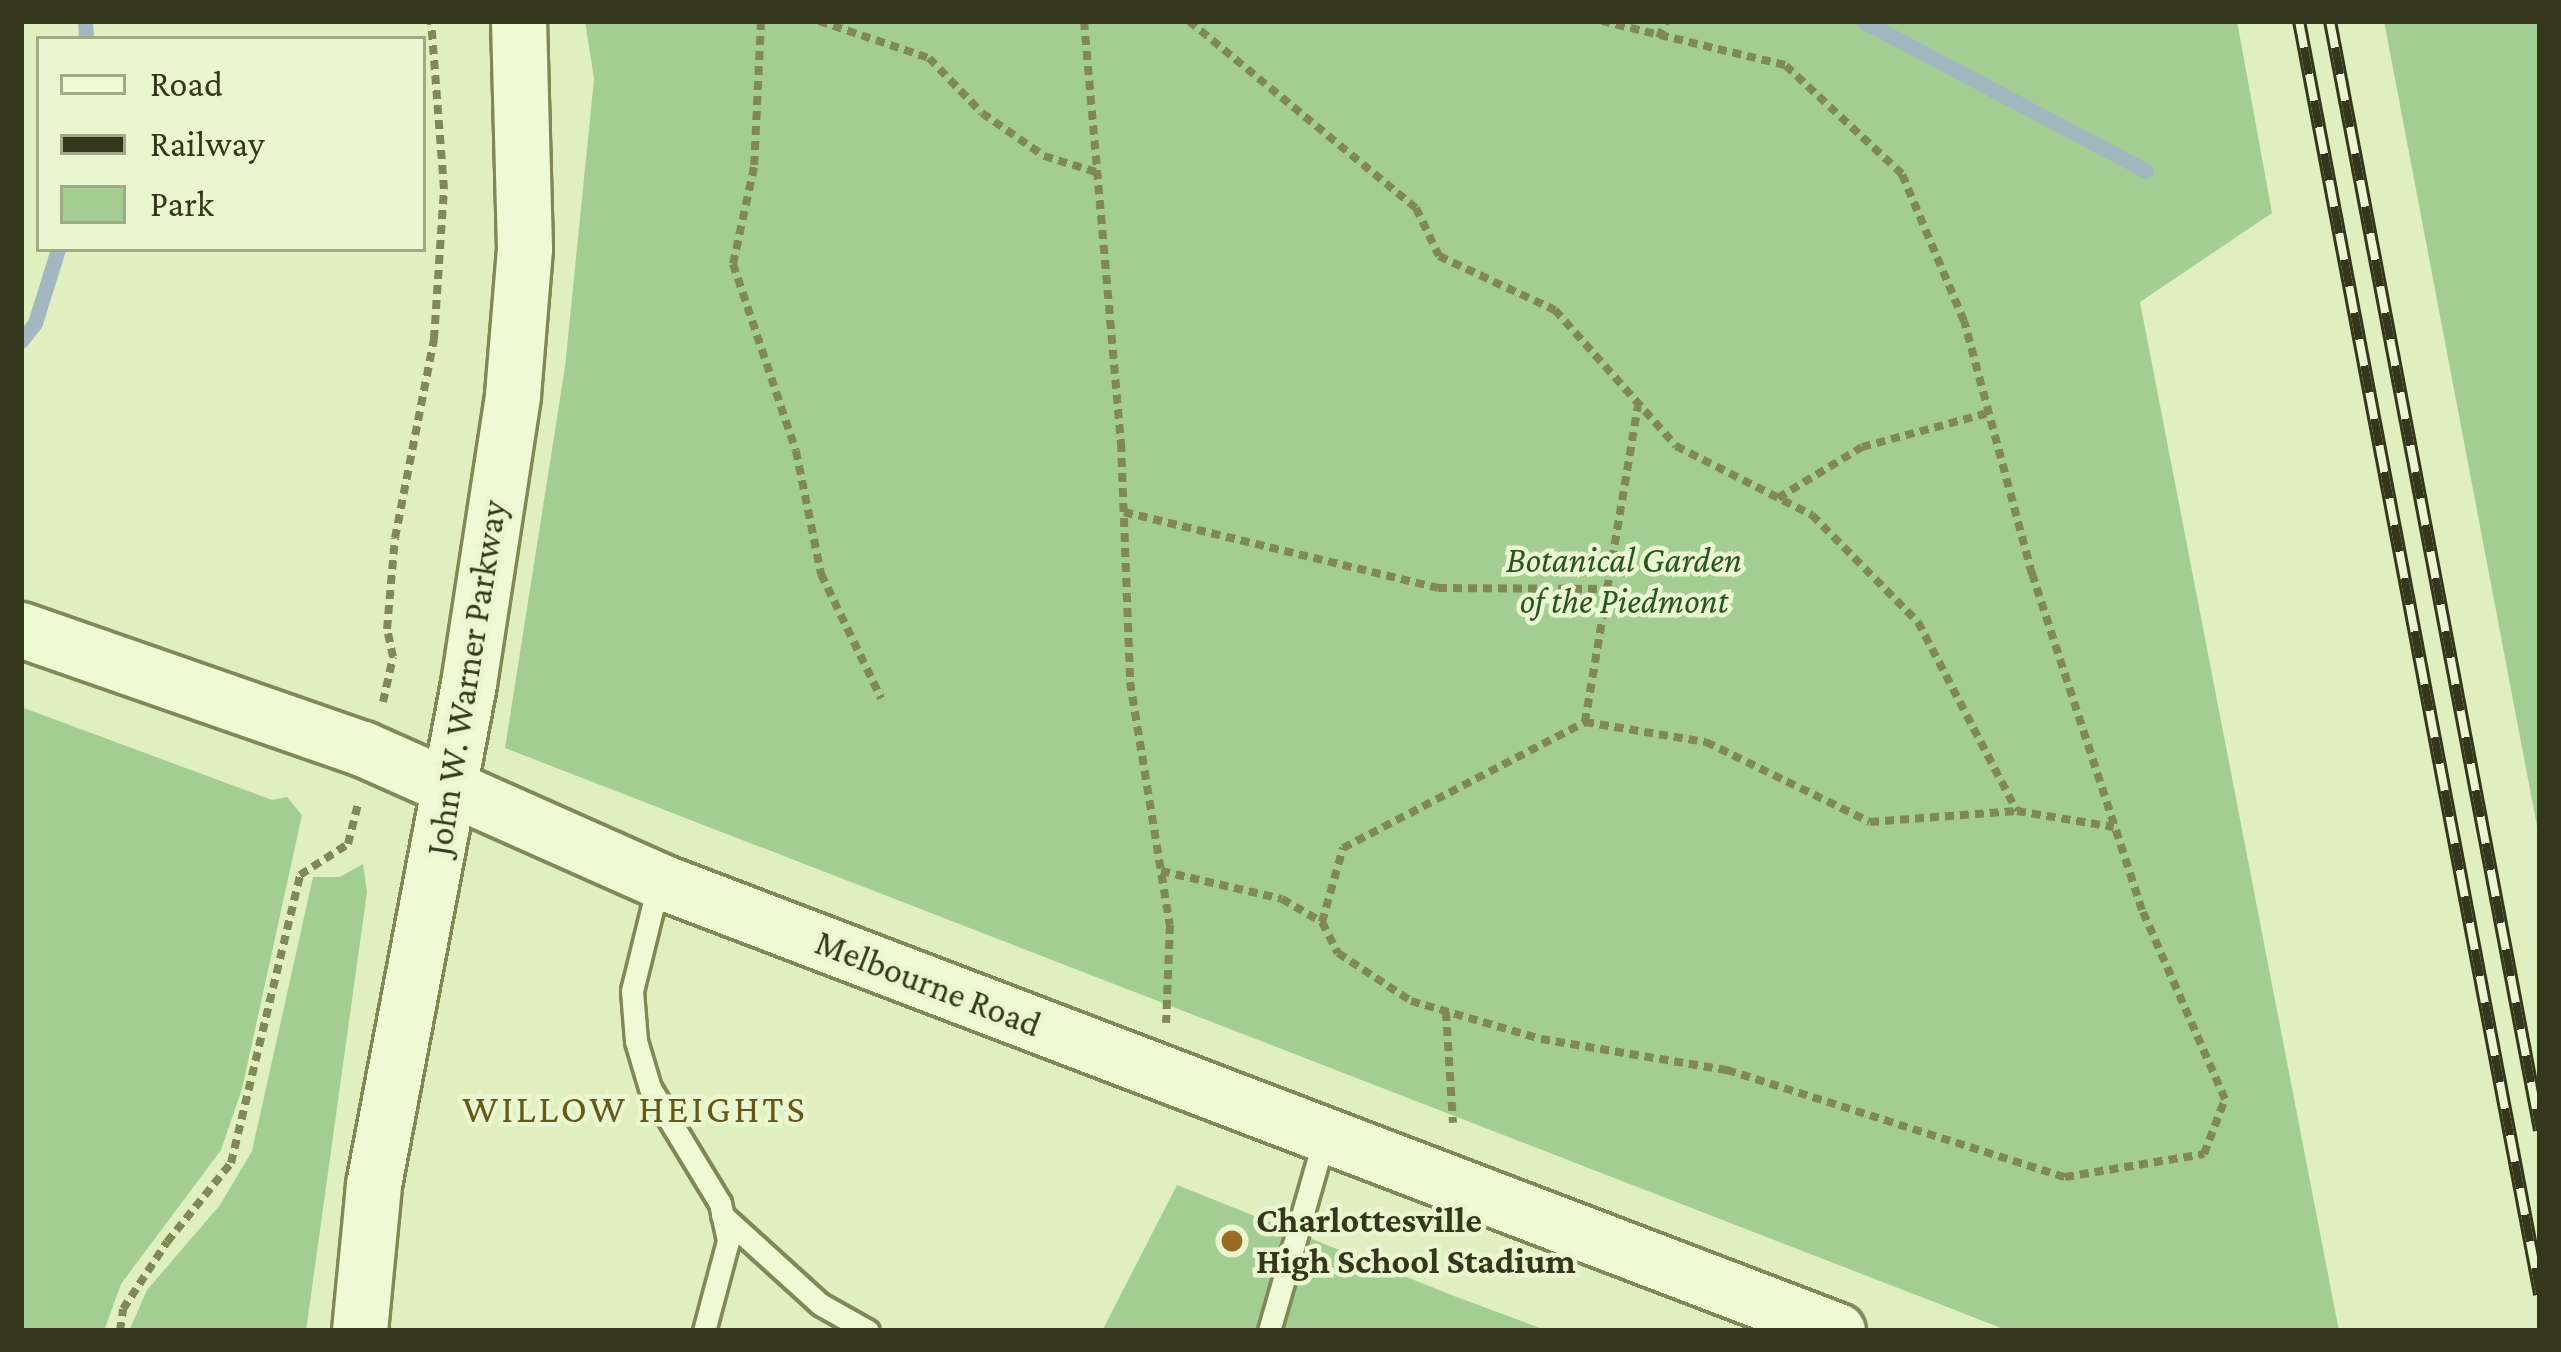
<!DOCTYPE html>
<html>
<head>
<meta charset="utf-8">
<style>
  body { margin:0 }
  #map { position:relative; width:2561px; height:1352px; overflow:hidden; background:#e0efc0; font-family:"Crimson Pro",serif }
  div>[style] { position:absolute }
  .green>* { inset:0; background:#a3cd93 }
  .stream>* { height:15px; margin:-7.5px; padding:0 7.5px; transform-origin:7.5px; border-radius:7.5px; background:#a3b7c1 }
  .path>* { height:8px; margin-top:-4px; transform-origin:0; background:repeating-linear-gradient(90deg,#818857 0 9px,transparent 0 15px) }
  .roads { filter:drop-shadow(3px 0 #818857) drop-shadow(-3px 0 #818857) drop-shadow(0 3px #818857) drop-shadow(0 -3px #818857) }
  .lane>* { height:21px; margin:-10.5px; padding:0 10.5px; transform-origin:10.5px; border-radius:10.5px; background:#edfad3 }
  .secondary>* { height:54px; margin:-27px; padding:0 27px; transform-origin:27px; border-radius:27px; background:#edfad3 }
  .rail>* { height:14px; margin-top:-7px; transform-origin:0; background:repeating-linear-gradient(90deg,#e9f6cf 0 27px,#34371c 0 54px); box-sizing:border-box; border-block:3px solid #34371c }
  .dots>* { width:33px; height:33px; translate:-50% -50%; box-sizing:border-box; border:6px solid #e9f6cf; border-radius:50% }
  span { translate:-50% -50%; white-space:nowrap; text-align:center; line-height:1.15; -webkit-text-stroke:9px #e9f6cf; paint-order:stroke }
  .park-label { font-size:36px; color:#295422; font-style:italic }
  .street-label { font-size:36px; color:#34371c }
  .poi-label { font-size:36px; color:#34371c; font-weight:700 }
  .left { translate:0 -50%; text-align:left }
  .neighbourhood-label { font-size:39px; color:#65581b; letter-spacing:3px }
  .frame { position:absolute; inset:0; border:24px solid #34371c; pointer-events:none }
  .legend { position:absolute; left:36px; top:36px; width:390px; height:216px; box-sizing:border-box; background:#e9f6cf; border:3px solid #a1aa87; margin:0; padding:15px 21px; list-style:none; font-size:36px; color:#34371c }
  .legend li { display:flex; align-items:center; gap:24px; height:60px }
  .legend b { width:60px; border:3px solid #a1aa87 }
</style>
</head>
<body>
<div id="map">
  <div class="green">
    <i style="clip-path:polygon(585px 21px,2237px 21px,2272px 213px,2140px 302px,2339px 1331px,2009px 1331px,505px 748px,565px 367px,594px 79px)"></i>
    <i style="clip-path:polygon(2384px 21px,2540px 21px,2540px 842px)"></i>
    <i style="clip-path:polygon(21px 707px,272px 800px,287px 797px,302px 815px,242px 1089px,221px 1150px,121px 1284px,104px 1331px,21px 1331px)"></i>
    <i style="clip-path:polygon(363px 864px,367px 892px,306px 1331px,129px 1331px,147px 1290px,220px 1205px,252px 1151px,313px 877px,340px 877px)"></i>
    <i style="clip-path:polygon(1177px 1185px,1454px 1296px,1548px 1331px,1102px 1331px)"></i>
  </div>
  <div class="stream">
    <i style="left:85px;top:21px;width:18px;rotate:87deg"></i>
    <i style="left:1863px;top:21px;width:320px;rotate:27.9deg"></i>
    <i style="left:21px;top:341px;width:23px;rotate:-52deg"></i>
    <i style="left:35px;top:323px;width:77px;rotate:-72.7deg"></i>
  </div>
  <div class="path">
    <i style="left:761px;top:21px;width:146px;rotate:92.7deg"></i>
    <i style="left:754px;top:167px;width:99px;rotate:102.2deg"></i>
    <i style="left:733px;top:264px;width:197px;rotate:71.4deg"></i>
    <i style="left:796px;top:451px;width:126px;rotate:78.5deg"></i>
    <i style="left:821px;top:574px;width:138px;rotate:64.2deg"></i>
    <i style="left:819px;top:21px;width:116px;rotate:18.6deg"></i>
    <i style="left:929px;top:58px;width:76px;rotate:46.1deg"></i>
    <i style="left:982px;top:113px;width:75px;rotate:34.7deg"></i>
    <i style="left:1044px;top:156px;width:54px;rotate:17.1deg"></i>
    <i style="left:1084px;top:21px;width:424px;rotate:85deg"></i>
    <i style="left:1121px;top:443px;width:239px;rotate:87.8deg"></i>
    <i style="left:1130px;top:682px;width:246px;rotate:80.7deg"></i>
    <i style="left:1170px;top:925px;width:98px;rotate:92.3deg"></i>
    <i style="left:1189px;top:21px;width:294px;rotate:39.5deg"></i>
    <i style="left:1416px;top:208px;width:53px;rotate:64.4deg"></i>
    <i style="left:1439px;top:256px;width:128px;rotate:25deg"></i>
    <i style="left:1555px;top:310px;width:182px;rotate:48.3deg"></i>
    <i style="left:1676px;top:446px;width:153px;rotate:26.9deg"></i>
    <i style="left:1812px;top:515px;width:151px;rotate:45.3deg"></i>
    <i style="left:1918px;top:622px;width:213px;rotate:62.4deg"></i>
    <i style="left:2017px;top:811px;width:98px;rotate:9.4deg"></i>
    <i style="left:1659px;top:38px;width:18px;rotate:-68deg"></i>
    <i style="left:1778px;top:498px;width:98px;rotate:-31.3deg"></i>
    <i style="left:1862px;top:447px;width:131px;rotate:-15.1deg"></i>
    <i style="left:1124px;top:512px;width:323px;rotate:13.6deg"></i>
    <i style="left:1438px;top:588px;width:169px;rotate:0.3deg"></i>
    <i style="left:383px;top:702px;width:46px;rotate:-77.5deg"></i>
    <i style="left:393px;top:657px;width:29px;rotate:-102deg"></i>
    <i style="left:387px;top:629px;width:91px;rotate:-85deg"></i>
    <i style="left:395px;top:538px;width:203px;rotate:-78.9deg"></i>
    <i style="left:434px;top:339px;width:150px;rotate:-86.2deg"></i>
    <i style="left:444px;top:189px;width:169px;rotate:-94.4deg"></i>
    <i style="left:1585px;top:722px;width:320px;rotate:-80.5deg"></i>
    <i style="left:1161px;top:871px;width:124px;rotate:13deg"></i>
    <i style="left:1282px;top:899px;width:46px;rotate:29.9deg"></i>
    <i style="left:1322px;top:922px;width:35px;rotate:63deg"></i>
    <i style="left:1338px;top:953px;width:87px;rotate:33.3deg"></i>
    <i style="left:1411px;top:1001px;width:135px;rotate:16.3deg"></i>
    <i style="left:1541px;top:1039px;width:189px;rotate:9.5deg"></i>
    <i style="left:1727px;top:1070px;width:355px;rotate:17.6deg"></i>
    <i style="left:2065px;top:1177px;width:141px;rotate:-9.4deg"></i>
    <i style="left:2204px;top:1154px;width:59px;rotate:-69.1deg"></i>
    <i style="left:2225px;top:1099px;width:206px;rotate:-113.7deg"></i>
    <i style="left:2142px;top:910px;width:354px;rotate:-108.1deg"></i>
    <i style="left:2032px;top:574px;width:262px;rotate:-105deg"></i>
    <i style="left:1964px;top:321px;width:160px;rotate:-112.9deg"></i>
    <i style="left:1902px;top:174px;width:160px;rotate:-137deg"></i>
    <i style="left:1785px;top:65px;width:188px;rotate:-166.5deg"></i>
    <i style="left:1322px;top:922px;width:77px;rotate:-74.2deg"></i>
    <i style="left:1343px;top:848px;width:273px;rotate:-27.5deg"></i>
    <i style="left:1585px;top:722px;width:123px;rotate:9.4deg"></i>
    <i style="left:1706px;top:742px;width:182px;rotate:26deg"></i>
    <i style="left:1870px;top:822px;width:147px;rotate:-4.3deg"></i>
    <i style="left:1446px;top:1012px;width:111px;rotate:86.4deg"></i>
    <i style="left:120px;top:1331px;width:22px;rotate:-82deg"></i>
    <i style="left:123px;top:1309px;width:80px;rotate:-56.7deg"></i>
    <i style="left:167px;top:1242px;width:102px;rotate:-51deg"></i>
    <i style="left:231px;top:1163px;width:296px;rotate:-76.5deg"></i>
    <i style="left:300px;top:875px;width:57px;rotate:-32.9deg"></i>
    <i style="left:348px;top:844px;width:41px;rotate:-76deg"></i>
  </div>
  <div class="roads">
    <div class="lane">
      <i style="left:659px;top:881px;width:113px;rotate:103.8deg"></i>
      <i style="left:632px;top:991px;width:50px;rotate:85.4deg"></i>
      <i style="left:636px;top:1041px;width:49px;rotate:73.4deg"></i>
      <i style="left:650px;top:1088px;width:135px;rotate:58.7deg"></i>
      <i style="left:720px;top:1203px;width:39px;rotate:78deg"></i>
      <i style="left:728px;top:1241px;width:93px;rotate:104.9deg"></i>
      <i style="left:722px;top:1215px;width:132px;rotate:42.2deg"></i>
      <i style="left:820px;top:1304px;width:55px;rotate:29.4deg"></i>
      <i style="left:1269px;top:1331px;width:203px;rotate:-74deg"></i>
    </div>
    <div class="secondary">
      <i style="left:21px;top:630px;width:362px;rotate:19.2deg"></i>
      <i style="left:363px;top:749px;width:324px;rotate:24deg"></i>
      <i style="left:659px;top:881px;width:1262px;rotate:20.89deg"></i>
      <i style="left:360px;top:1331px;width:147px;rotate:-84.5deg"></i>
      <i style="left:374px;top:1185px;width:510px;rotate:-79.26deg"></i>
      <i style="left:469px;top:684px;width:292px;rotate:-81.3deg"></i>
      <i style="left:513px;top:395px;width:146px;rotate:-85.3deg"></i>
      <i style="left:525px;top:249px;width:228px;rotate:-91.5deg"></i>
    </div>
  </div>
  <div class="rail">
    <i style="left:2299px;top:21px;width:1296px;rotate:79.28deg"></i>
    <i style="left:2330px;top:21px;width:1129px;rotate:79.28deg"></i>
  </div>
  <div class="dots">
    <i style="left:1232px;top:1241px;background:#996c26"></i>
  </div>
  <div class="park-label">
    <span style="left:1624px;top:581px">Botanical Garden<br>of the Piedmont</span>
  </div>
  <div class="street-label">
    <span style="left:467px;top:678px;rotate:-81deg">John W. Warner Parkway</span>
    <span style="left:928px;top:984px;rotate:21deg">Melbourne Road</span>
  </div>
  <div class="poi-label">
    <span class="left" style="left:1256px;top:1241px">Charlottesville<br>High School Stadium</span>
  </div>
  <div class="neighbourhood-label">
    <span style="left:635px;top:1109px">WILLOW HEIGHTS</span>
  </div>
  <div class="frame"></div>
  <ul class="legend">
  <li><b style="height:15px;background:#edfad3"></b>Road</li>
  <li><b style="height:15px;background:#34371c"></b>Railway</li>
  <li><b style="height:33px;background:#a3cd93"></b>Park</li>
  </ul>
</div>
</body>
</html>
